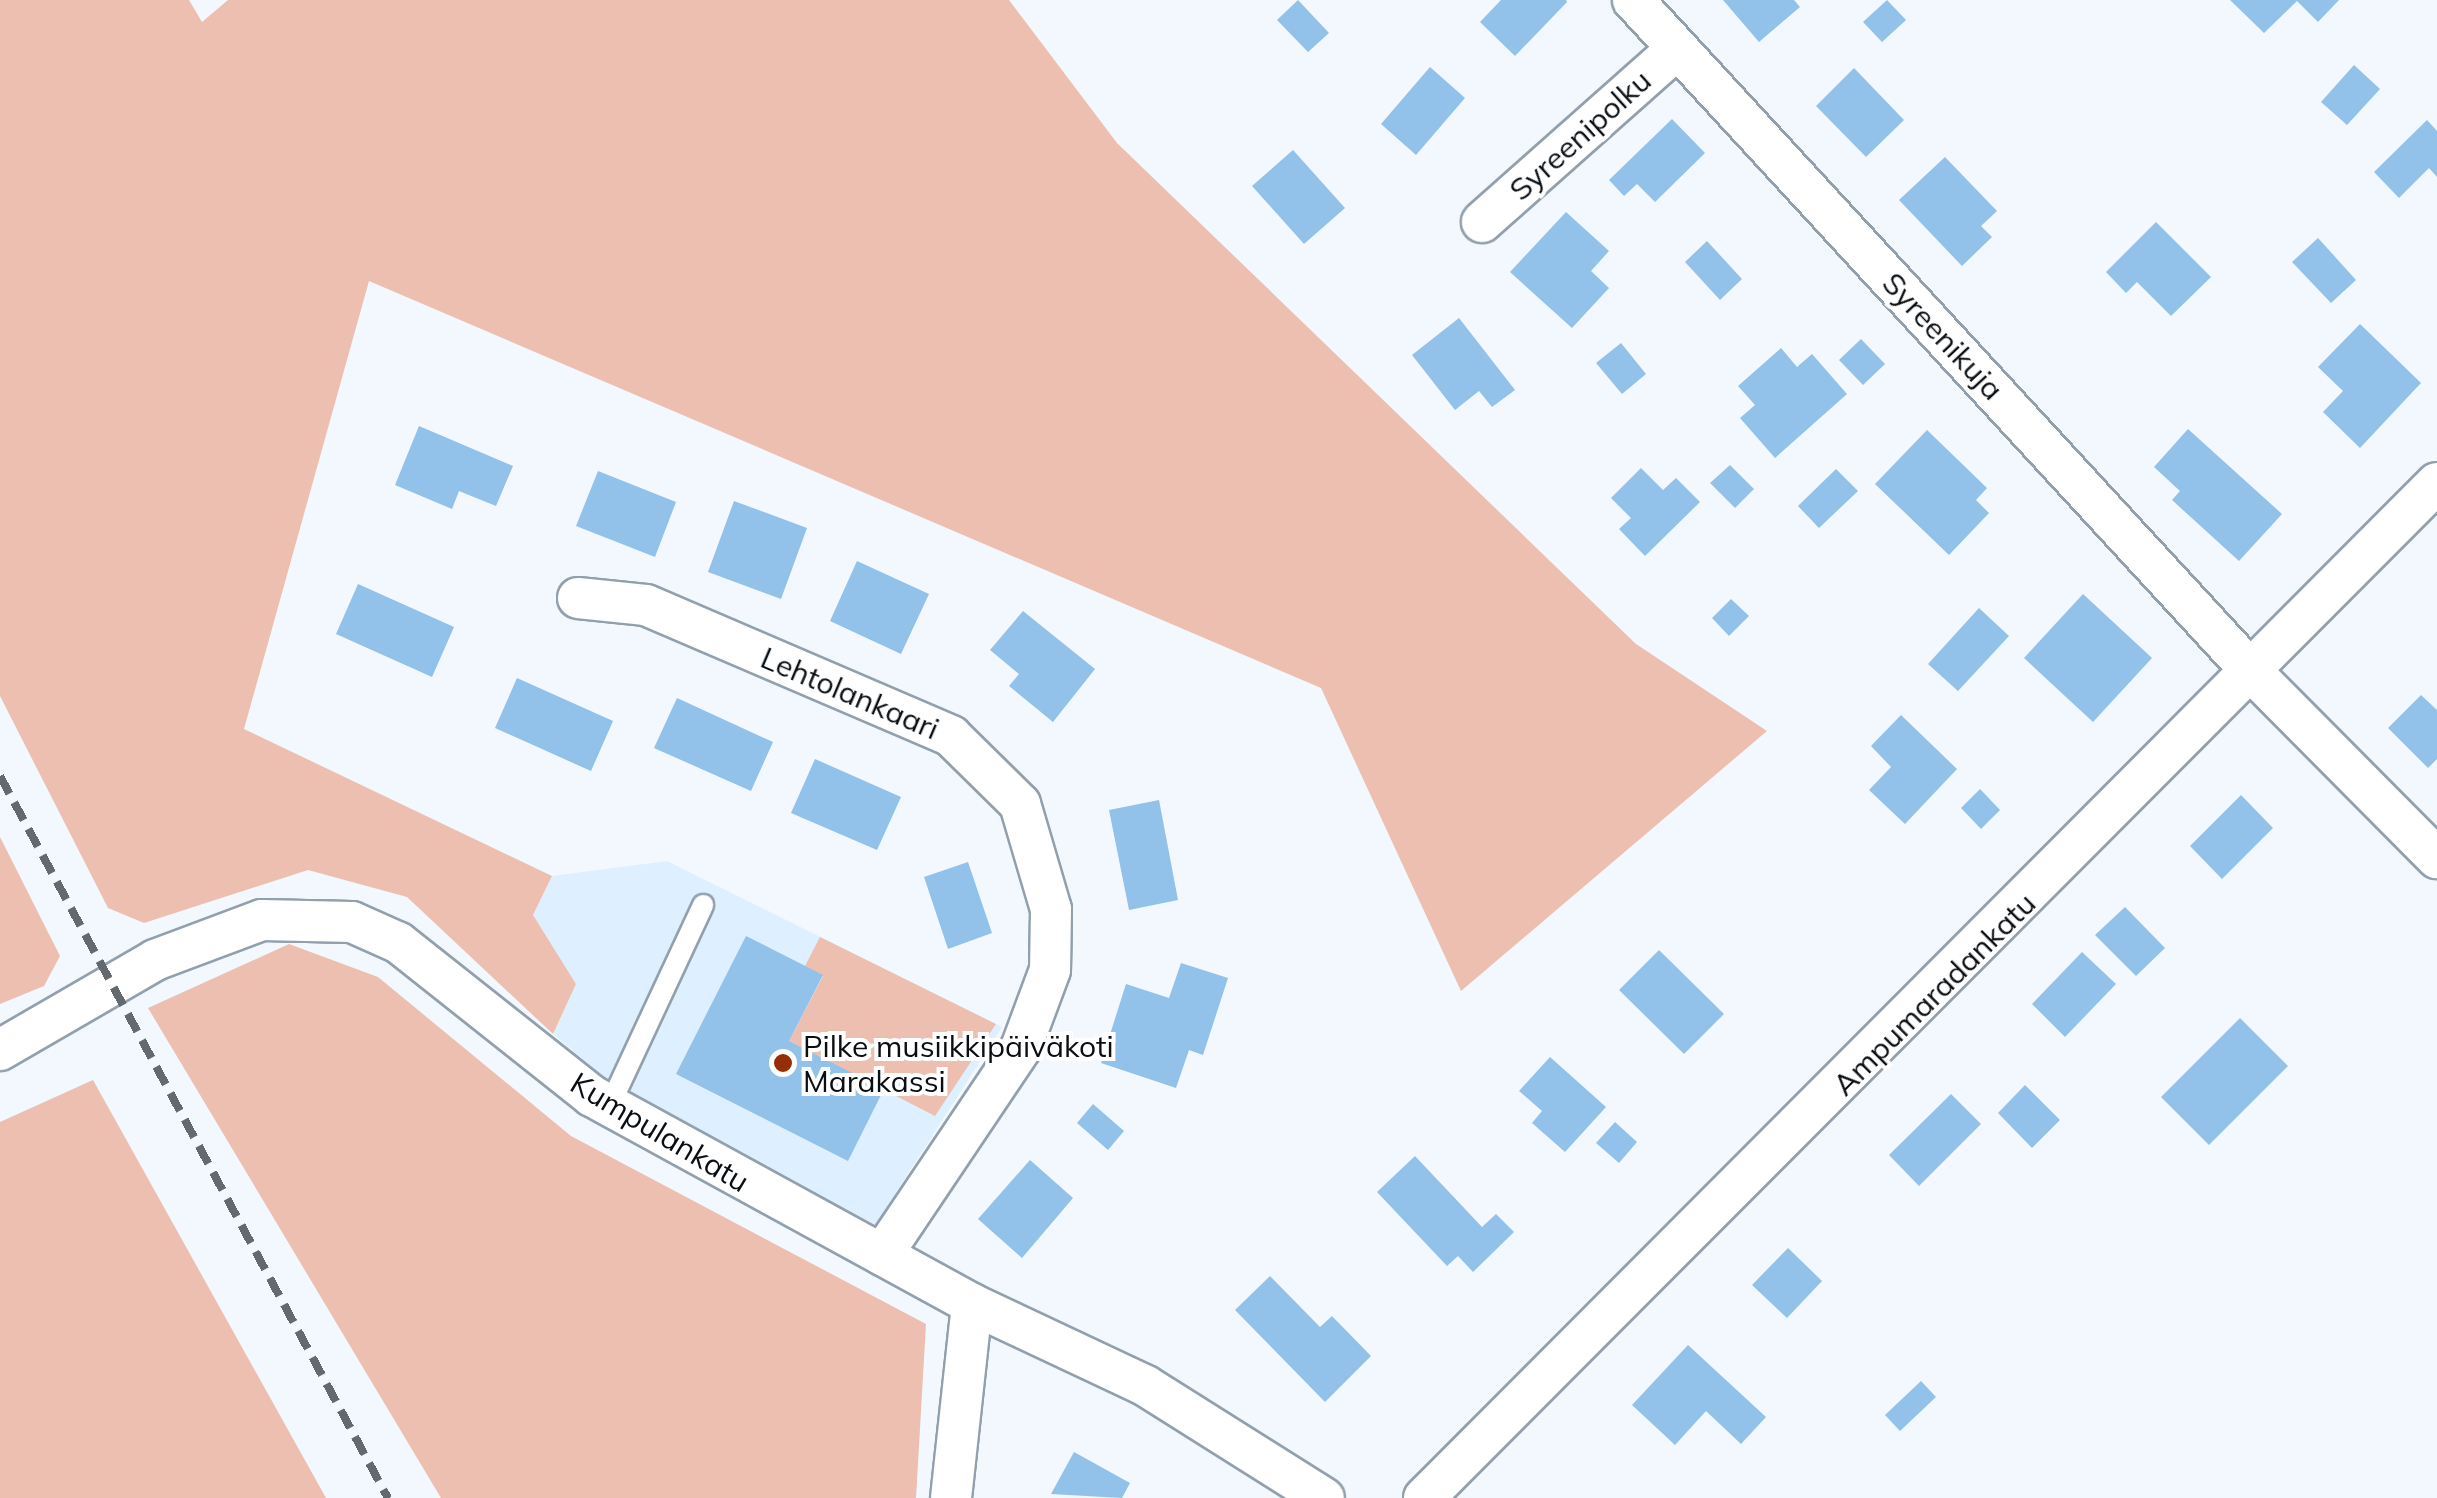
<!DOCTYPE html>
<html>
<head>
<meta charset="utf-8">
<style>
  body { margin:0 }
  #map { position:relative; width:2437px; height:1498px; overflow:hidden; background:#f2f8fe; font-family:Mulish,sans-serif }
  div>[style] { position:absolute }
  .built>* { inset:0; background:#deefff }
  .green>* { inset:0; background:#ecbfb1 }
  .building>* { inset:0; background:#92c1e9 }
  .roads { filter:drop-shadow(2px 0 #92a0ad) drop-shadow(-2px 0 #92a0ad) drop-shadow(0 2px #92a0ad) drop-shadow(0 -2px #92a0ad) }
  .service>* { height:20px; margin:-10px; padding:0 10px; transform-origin:10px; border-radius:10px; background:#fff }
  .minor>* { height:40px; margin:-20px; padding:0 20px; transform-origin:20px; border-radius:20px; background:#fff }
  .rail>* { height:8px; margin-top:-4px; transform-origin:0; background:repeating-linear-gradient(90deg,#63696d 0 20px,transparent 0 30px) }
  .dots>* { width:28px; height:28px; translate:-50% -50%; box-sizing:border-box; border:5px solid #fff; border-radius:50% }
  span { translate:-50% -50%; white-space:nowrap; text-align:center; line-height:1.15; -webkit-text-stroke:8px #fff; paint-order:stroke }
  .street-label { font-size:30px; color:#090e12 }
  .poi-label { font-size:30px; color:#090e12 }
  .left { translate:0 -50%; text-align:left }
</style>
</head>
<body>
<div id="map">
  <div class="built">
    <i style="clip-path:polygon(667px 861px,1002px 1027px,875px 1225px,622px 1092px,553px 1034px,576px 984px,533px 915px,552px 876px)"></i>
  </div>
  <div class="green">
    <i style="clip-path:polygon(0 0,189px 0,202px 22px,228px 0,1009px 0,1117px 143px,1636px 644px,1767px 731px,1461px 991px,1321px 688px,369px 281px,244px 729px,552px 876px,533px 915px,576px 984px,553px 1034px,407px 897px,308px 870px,144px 923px,108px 908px,0 696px)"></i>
    <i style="clip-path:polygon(0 837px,60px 956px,44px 986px,0 1004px)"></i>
    <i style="clip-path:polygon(820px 937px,996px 1024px,935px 1116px,789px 1041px,823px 976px,805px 966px)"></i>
    <i style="clip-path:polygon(289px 944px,378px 977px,571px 1136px,926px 1324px,916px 1498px,441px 1498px,148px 1008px)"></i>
    <i style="clip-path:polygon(93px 1080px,326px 1498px,0 1498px,0 1122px)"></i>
  </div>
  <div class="building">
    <i style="clip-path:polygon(1298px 0,1329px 33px,1308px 52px,1277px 20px)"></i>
    <i style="clip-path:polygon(1501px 0,1566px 0,1567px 2px,1515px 56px,1480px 22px)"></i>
    <i style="clip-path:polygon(1723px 0,1794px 0,1800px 7px,1759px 42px)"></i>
    <i style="clip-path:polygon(1887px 0,1906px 20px,1882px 42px,1863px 22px)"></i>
    <i style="clip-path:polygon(2230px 0,2339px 0,2318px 22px,2297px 1px,2264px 33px)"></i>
    <i style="clip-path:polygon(2354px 65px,2380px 89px,2347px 125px,2321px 102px)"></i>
    <i style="clip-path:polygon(1430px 67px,1465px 98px,1416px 155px,1381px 124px)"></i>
    <i style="clip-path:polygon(1854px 68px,1904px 120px,1866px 157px,1816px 106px)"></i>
    <i style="clip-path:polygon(1672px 119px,1705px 153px,1655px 202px,1637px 184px,1624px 196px,1609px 180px)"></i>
    <i style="clip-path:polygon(2427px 120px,2437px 131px,2437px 177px,2429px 168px,2399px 198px,2374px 172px)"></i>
    <i style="clip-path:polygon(1293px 150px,1345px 208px,1304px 244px,1252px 186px)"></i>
    <i style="clip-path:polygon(1945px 157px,1997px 211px,1981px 226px,1992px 237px,1962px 266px,1899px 200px)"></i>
    <i style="clip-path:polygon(1566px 212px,1609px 251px,1591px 271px,1609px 288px,1572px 328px,1510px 272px)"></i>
    <i style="clip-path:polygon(2156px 222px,2211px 277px,2171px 316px,2137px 282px,2126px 293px,2106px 272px)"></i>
    <i style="clip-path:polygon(2318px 238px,2356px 280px,2331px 303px,2292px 262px)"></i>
    <i style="clip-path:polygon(1707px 241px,1742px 279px,1720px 300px,1685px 262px)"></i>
    <i style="clip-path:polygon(1459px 318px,1515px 390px,1492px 407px,1479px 391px,1455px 410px,1412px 355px)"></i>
    <i style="clip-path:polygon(2360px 324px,2421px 383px,2360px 448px,2323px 412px,2343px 391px,2318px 367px)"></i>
    <i style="clip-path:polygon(1861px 339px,1885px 364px,1863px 385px,1839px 360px)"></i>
    <i style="clip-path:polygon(1621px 343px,1646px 374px,1622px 394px,1596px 363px)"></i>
    <i style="clip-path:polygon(1781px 348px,1797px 367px,1812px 354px,1847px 394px,1775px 458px,1740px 418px,1755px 405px,1738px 386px)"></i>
    <i style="clip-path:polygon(419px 426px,513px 466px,496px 506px,459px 491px,452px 509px,395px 485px)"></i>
    <i style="clip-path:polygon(2188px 429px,2282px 514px,2239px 561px,2172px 500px,2180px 491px,2154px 467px)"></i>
    <i style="clip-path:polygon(1927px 430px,1987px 488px,1976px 500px,1989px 513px,1949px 555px,1875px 484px)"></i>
    <i style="clip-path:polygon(1730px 465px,1754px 489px,1735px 508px,1710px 483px)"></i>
    <i style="clip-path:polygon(1641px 468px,1663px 490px,1676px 478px,1700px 502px,1645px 556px,1619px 529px,1631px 518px,1611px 498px)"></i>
    <i style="clip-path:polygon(1836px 469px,1858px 491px,1819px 528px,1798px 506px)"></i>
    <i style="clip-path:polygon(598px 471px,676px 502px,655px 557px,576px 526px)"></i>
    <i style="clip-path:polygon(734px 501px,807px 528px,781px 599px,708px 572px)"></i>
    <i style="clip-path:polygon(857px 561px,929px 594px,901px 654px,830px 621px)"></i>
    <i style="clip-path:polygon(358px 584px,454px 627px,432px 677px,336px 634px)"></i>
    <i style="clip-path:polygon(2083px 594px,2152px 658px,2093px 722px,2024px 658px)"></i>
    <i style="clip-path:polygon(1731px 599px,1749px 616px,1729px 636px,1712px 618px)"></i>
    <i style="clip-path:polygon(1979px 608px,2009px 636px,1958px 691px,1928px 664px)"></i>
    <i style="clip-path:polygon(1023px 611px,1095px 669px,1053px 722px,1009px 686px,1019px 674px,990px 650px)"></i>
    <i style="clip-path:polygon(517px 678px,613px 721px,591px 771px,495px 728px)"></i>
    <i style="clip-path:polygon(2421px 695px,2437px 710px,2437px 759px,2428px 768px,2388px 728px)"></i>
    <i style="clip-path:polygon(677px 698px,773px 742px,751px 791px,654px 748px)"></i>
    <i style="clip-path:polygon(1901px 715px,1957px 769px,1905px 824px,1869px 790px,1891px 767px,1871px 746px)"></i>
    <i style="clip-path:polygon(815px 759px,901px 797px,877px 850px,791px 813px)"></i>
    <i style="clip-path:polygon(1980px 789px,2000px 810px,1981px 829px,1961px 808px)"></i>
    <i style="clip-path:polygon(2241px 795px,2273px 828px,2222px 879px,2190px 846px)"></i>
    <i style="clip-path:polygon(1159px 800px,1178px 900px,1129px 910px,1109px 810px)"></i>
    <i style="clip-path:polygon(968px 862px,992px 933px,948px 949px,924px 877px)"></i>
    <i style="clip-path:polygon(2125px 907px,2165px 948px,2136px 976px,2095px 935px)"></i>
    <i style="clip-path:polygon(746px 936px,823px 975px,789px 1041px,884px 1089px,848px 1161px,676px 1074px)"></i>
    <i style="clip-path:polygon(1659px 950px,1724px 1014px,1684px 1054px,1619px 990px)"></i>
    <i style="clip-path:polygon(2082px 952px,2116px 984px,2065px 1037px,2032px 1004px)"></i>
    <i style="clip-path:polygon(1181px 963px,1228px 978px,1203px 1055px,1189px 1050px,1176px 1088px,1101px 1063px,1126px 984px,1169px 998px)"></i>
    <i style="clip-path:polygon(2240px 1018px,2288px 1066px,2209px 1145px,2161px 1097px)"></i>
    <i style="clip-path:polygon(1550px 1057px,1606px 1107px,1565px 1152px,1532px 1123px,1542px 1111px,1519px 1091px)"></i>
    <i style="clip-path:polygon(2025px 1085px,2060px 1120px,2032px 1148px,1998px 1113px)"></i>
    <i style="clip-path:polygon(1951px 1094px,1981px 1124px,1919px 1186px,1889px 1155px)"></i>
    <i style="clip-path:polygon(1093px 1104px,1124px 1131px,1108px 1150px,1077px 1123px)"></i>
    <i style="clip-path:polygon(1615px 1122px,1637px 1142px,1619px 1163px,1596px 1143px)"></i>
    <i style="clip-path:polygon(1415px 1156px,1482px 1227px,1496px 1214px,1514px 1232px,1473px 1272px,1458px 1256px,1447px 1266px,1377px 1192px)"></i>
    <i style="clip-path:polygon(1030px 1160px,1073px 1198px,1022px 1258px,978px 1219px)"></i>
    <i style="clip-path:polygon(1788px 1248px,1822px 1281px,1787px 1318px,1752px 1285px)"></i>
    <i style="clip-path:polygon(1270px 1276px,1320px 1327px,1332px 1316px,1371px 1356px,1325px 1402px,1235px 1310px)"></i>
    <i style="clip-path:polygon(1688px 1345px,1766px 1417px,1741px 1444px,1706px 1411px,1675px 1445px,1632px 1405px)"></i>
    <i style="clip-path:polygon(1921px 1381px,1936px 1397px,1900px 1431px,1885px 1415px)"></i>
    <i style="clip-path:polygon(1074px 1452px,1130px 1483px,1122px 1498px,1051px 1494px)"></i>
  </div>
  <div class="roads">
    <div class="service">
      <i style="left:609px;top:1107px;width:223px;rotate:-65deg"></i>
    </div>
    <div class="minor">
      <i style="left:1633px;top:0;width:915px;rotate:47.35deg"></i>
      <i style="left:2253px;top:673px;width:261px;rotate:45.2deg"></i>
      <i style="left:1482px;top:222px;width:261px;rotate:-41.6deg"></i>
      <i style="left:578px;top:598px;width:68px;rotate:5.9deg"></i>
      <i style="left:646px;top:605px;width:332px;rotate:23.2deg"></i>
      <i style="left:951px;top:736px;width:97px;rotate:44.6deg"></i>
      <i style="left:1020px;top:804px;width:109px;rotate:73.6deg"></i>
      <i style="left:1051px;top:909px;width:61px;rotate:90.9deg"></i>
      <i style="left:1050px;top:970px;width:83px;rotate:110.4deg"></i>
      <i style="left:1021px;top:1048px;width:249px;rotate:123.9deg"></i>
      <i style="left:0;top:1050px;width:179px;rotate:-30.1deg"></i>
      <i style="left:155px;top:960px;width:114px;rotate:-20.5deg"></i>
      <i style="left:262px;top:920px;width:90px;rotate:1.3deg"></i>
      <i style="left:352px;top:922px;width:51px;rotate:24.1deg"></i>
      <i style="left:399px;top:943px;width:246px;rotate:38.4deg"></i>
      <i style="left:592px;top:1096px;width:433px;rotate:28.7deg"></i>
      <i style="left:972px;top:1304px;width:192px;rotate:25.2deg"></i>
      <i style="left:1146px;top:1386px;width:210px;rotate:32.2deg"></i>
      <i style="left:951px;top:1498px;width:195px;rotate:-83.8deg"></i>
      <i style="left:1424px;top:1498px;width:1434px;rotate:-45.06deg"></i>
    </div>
  </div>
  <div class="rail">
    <i style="left:0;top:776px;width:820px;rotate:61.75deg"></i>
  </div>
  <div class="dots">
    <i style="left:783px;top:1063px;background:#952e07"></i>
  </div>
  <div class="street-label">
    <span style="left:1580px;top:135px;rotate:-42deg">Syreenipolku</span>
    <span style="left:1943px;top:336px;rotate:47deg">Syreenikuja</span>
    <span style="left:850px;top:693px;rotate:23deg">Lehtolankaari</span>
    <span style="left:1934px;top:994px;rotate:-45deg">Ampumaradankatu</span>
    <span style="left:660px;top:1132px;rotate:31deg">Kumpulankatu</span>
  </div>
  <div class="poi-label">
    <span class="left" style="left:803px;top:1063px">Pilke musiikkipäiväkoti<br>Marakassi</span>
  </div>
</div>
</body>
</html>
